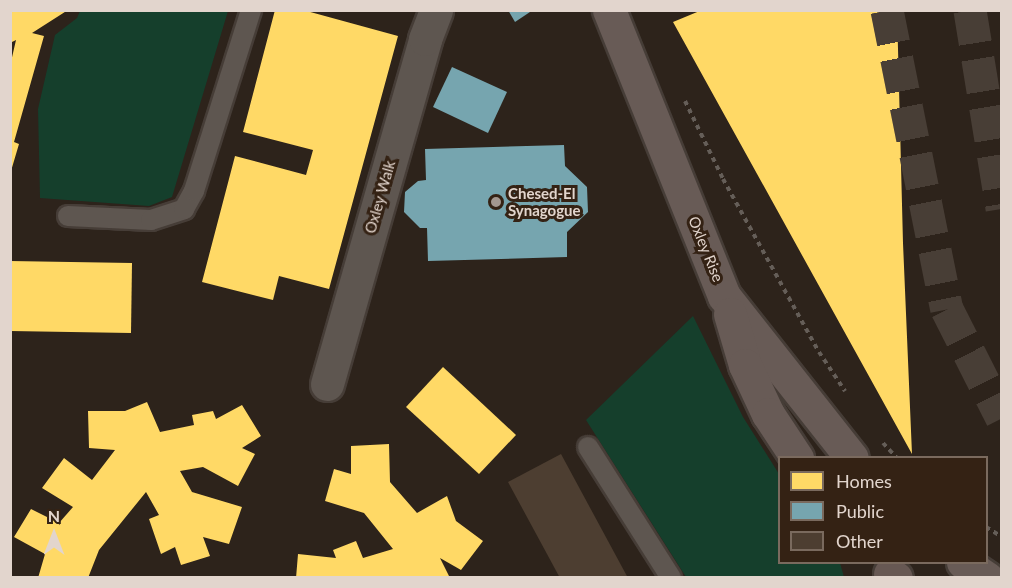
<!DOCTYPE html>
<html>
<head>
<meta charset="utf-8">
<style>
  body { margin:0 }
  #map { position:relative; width:1012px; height:588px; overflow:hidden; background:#2d231b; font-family:Lato,sans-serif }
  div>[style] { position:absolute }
  .green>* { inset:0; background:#153f2c }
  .homes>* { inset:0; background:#ffd966 }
  .public>* { inset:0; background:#76a5af }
  .building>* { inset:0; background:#4d3e31 }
  .motorway-tunnel>* { height:33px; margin-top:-16.5px; transform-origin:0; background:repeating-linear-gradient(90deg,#483e36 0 33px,transparent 0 49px) }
  .path>* { height:4px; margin-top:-2px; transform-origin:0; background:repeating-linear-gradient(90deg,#655e58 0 4.5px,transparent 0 9px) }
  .roads { filter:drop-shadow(2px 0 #463d37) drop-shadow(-2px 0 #463d37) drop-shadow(0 2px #463d37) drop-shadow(0 -2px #463d37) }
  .service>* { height:20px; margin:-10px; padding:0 10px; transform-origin:10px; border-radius:10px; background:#5e5650 }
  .minor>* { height:33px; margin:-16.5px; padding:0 16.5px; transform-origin:16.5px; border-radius:16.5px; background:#5e5650 }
  .secondary>* { height:33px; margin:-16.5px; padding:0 16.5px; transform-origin:16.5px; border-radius:16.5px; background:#685b56 }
  .primary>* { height:33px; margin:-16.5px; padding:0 16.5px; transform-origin:16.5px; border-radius:16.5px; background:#675853 }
  .dots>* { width:16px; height:16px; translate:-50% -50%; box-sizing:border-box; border:3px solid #342214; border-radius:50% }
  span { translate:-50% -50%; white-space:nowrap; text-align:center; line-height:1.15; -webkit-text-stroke:6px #342214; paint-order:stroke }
  .poi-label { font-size:15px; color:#e2d5cd; font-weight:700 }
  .left { translate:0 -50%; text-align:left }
  .street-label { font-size:15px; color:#e2d5cd }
  .frame { position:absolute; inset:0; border:12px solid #e2d5cd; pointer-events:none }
  .legend { position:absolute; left:778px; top:456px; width:210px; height:108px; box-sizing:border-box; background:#342214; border:2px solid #7a6a5e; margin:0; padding:8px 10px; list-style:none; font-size:18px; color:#e2d5cd }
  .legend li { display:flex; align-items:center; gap:12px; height:30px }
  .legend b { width:30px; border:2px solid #7a6a5e }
  .north { position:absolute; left:24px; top:504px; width:60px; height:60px; -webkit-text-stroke:4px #342214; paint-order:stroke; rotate:0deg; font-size:16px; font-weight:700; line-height:24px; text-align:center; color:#e2d5cd }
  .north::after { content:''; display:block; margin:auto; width:21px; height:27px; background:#e2d5cd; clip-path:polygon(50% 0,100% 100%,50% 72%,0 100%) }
</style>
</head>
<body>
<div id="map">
  <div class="green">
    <i style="clip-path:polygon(80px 11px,228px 11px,172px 197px,149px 206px,40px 198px,38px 109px,55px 35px,77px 18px)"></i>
    <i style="clip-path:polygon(693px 316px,743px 417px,779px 474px,780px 562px,840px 563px,844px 577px,686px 577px,586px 420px)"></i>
  </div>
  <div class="homes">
    <i style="clip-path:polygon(10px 10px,68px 10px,32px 33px,44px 36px,14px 142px,19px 144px,11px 171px,10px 66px,16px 40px,10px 43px)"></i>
    <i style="clip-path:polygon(275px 10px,303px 10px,398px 36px,329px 289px,279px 276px,273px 300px,202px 282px,235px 156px,306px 175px,313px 150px,243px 132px)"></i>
    <i style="clip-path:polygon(702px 10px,897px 10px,903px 243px,912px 454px,673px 22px)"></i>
    <i style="clip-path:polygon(10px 261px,132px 263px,131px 333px,10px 331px)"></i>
    <i style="clip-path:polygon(443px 367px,516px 435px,479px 474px,406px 407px)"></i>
    <i style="clip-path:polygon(147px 402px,160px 432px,194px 425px,192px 415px,213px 411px,216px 419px,242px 405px,261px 436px,242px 448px,255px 454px,238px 486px,203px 467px,180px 471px,192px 492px,242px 507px,229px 544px,203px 537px,210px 556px,181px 565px,175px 547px,161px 554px,149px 519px,159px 515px,146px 492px,99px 550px,88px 578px,38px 578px,45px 554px,14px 537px,31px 509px,59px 523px,73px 507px,42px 488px,64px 458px,92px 480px,115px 450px,89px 448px,88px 411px,125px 411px)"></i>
    <i style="clip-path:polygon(389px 444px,390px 482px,417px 513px,447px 496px,456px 521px,483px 541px,461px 570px,440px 558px,450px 578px,296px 578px,298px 554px,336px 558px,333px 550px,356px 541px,363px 558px,393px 549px,364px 513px,325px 501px,334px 469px,351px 474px,351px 446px)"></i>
  </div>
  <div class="public">
    <i style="clip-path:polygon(508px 10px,533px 10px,515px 22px)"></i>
    <i style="clip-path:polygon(452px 67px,507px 92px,488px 133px,433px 107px)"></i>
    <i style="clip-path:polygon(564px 145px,565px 166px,587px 187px,588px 212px,567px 232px,567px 257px,428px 261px,427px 228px,420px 228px,404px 212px,405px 192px,418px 181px,426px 180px,425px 149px)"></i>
  </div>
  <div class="building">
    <i style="clip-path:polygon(561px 454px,628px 578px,560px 578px,508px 482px)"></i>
  </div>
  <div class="motorway-tunnel">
    <i style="left:887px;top:10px;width:305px;rotate:78.7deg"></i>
    <i style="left:947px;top:309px;width:122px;rotate:63.2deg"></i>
    <i style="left:970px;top:10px;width:201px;rotate:80.8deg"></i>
  </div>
  <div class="path">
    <i style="left:685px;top:101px;width:87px;rotate:64deg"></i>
    <i style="left:723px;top:179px;width:198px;rotate:61deg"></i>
    <i style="left:819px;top:352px;width:47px;rotate:56.3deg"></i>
    <i style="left:883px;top:443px;width:21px;rotate:47deg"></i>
    <i style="left:986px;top:527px;width:19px;rotate:32deg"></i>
  </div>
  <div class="roads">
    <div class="service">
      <i style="left:68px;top:216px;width:83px;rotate:2.8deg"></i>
      <i style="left:151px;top:220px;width:35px;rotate:-18deg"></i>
      <i style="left:184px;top:209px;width:21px;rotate:-61deg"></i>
      <i style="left:194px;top:191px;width:190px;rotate:-72.5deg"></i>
      <i style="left:588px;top:447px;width:155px;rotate:57.6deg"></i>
    </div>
    <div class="minor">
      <i style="left:327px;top:384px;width:359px;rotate:-74.1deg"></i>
      <i style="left:425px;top:39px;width:31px;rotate:-69deg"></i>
    </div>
    <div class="secondary">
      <i style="left:609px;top:10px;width:308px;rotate:68.1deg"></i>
      <i style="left:724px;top:296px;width:206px;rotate:51.7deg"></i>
      <i style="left:730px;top:314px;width:53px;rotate:73.6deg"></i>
      <i style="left:745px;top:365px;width:54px;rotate:64.9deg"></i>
      <i style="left:768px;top:414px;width:53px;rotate:56.6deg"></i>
      <i style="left:963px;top:562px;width:29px;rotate:34deg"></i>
    </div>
    <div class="primary">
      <i style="left:890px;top:574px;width:7px;rotate:34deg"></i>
    </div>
  </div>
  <div class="dots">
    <i style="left:496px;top:202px;background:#a3978f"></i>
  </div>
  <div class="poi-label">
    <span class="left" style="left:508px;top:202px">Chesed-El<br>Synagogue</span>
  </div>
  <div class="street-label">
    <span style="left:380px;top:197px;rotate:-74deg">Oxley Walk</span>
    <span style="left:706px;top:249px;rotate:68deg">Oxley Rise</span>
  </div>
  <div class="frame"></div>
  <ul class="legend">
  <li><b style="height:16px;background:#ffd966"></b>Homes</li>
  <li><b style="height:16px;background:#76a5af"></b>Public</li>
  <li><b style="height:16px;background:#4d3e31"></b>Other</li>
  </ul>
  <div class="north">N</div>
</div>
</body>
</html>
